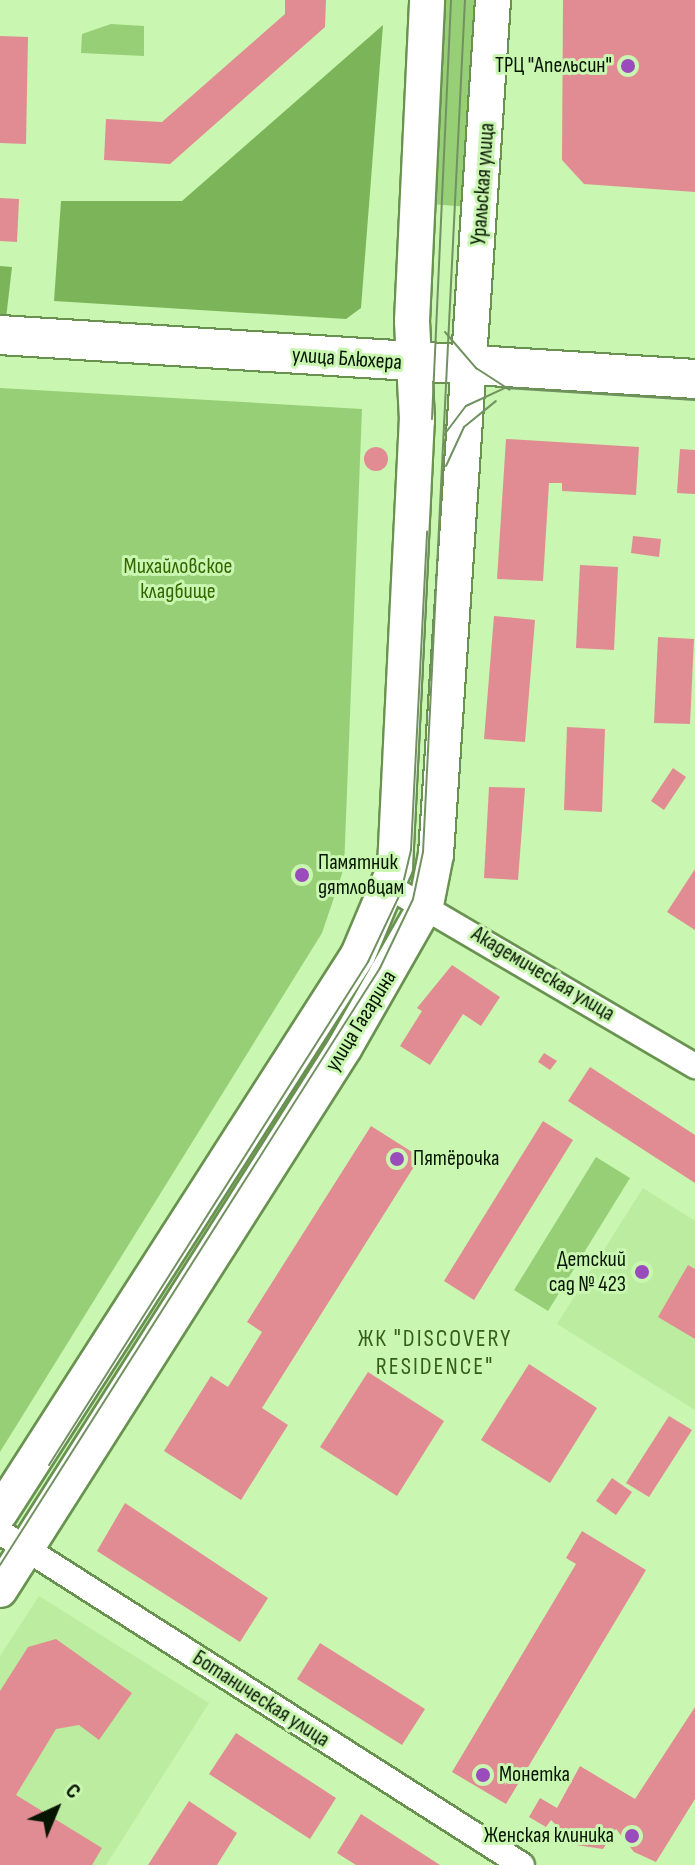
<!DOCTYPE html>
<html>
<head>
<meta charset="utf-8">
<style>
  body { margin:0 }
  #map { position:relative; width:695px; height:1865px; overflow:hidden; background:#c9f6b0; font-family:"Sofia Sans Condensed",sans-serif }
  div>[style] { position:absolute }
  .built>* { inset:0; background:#bbeca0 }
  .green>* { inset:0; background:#97cf77 }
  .forest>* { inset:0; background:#7cb559 }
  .building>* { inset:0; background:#e18c93 }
  .round { border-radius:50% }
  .roads { filter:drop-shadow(2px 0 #699251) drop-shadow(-2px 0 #699251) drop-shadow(0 2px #699251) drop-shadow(0 -2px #699251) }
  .street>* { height:24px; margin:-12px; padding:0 12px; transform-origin:12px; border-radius:12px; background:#fff }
  .secondary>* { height:34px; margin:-17px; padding:0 17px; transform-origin:17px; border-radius:17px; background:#fff }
  .primary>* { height:38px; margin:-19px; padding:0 19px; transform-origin:19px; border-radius:19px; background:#fff }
  .tram>* { height:2px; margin:-1px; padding:0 1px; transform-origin:1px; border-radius:1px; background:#719161 }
  .dots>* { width:22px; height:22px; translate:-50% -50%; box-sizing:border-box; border:4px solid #c9f6b0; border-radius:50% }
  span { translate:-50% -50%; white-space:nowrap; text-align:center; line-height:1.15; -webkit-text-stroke:6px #c9f6b0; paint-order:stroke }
  .poi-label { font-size:22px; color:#061600 }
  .right { translate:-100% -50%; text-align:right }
  .left { translate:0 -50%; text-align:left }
  .street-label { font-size:22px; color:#061600 }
  .park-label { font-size:22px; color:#336700 }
  .neighbourhood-label { font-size:24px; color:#365d1c; letter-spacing:2px }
  .north { position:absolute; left:16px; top:1769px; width:80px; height:80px; -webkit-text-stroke:6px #c9f6b0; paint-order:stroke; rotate:44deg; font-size:22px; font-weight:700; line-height:32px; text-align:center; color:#061600 }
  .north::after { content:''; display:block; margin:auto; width:28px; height:36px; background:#061600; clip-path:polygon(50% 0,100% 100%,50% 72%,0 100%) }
</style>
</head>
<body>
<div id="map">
  <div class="built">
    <i style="clip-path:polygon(643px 1188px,695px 1221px,695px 1410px,557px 1324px)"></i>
    <i style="clip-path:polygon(39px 1596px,209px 1703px,106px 1865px,0 1865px,0 1656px)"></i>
  </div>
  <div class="green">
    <i style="clip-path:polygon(442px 0,477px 0,468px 207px,432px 204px)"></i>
    <i style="clip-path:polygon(111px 24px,144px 26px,144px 56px,81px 53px,82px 34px)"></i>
    <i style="clip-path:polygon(0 388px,362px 409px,344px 868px,322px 933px,0 1452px)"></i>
    <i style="clip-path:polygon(596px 1157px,630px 1178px,548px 1311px,514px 1290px)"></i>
  </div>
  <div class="forest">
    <i style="clip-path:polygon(383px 25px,361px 308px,346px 319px,54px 301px,61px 201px,182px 201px)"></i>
    <i style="clip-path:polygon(0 266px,12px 267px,5px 327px,0 327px)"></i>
  </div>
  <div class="building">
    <i style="clip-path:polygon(285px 0,326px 0,325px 27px,170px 164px,104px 160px,106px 119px,162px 122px,285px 14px)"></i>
    <i style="clip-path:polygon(563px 0,695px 0,695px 192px,584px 184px,562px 160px)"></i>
    <i style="clip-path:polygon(0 36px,28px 37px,26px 144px,0 143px)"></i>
    <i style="clip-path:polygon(0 198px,19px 199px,17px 242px,0 241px)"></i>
    <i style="clip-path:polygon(506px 439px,639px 447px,636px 495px,562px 491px,562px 483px,549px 483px,543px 581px,497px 579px)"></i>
    <i class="round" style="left:364px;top:447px;width:24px;height:24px"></i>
    <i style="clip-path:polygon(680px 449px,695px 450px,695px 494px,677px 493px)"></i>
    <i style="clip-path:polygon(633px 536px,661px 539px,659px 557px,631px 553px)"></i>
    <i style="clip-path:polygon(580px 565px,618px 567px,614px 650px,576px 648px)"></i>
    <i style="clip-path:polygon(494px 616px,535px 620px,525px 742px,484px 739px)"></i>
    <i style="clip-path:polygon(658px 637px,694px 639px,690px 724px,654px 723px)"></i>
    <i style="clip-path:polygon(567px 727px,605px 729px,602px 812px,564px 810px)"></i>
    <i style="clip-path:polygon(673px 768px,686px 777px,664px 810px,651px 801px)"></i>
    <i style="clip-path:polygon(489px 787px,525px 788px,518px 880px,484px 878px)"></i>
    <i style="clip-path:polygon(695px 869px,695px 930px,667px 912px)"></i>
    <i style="clip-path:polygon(452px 965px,500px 997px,481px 1026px,463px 1014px,430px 1065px,400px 1046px,422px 1011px,417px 1008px)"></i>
    <i style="clip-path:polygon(544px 1053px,557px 1061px,550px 1070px,538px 1062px)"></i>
    <i style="clip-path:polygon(590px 1067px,695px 1135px,695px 1183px,568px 1101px)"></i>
    <i style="clip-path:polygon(543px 1121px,573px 1140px,474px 1300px,444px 1281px)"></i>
    <i style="clip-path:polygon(371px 1126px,420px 1157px,262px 1408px,288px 1425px,241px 1500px,164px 1451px,211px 1376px,228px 1387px,262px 1332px,247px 1322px)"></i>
    <i style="clip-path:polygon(688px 1265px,695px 1269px,695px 1339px,658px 1317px)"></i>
    <i style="clip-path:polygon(529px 1364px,597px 1408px,550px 1483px,481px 1440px)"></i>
    <i style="clip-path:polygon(368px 1372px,444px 1421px,397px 1496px,320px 1447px)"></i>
    <i style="clip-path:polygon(669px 1416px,692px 1430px,649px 1497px,626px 1483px)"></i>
    <i style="clip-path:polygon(612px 1478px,632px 1492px,616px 1515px,596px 1501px)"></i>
    <i style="clip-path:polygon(125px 1503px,268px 1598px,240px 1642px,97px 1551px)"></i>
    <i style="clip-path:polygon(582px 1531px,646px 1570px,506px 1804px,452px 1772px,576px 1564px,566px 1558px)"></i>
    <i style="clip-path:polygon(56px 1639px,132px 1693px,99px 1740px,79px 1725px,56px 1729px,16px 1795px,102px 1848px,92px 1865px,0 1865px,0 1691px,28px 1647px)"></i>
    <i style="clip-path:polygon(320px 1643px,425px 1709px,402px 1745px,297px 1679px)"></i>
    <i style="clip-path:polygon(695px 1707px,695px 1799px,656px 1862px,634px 1852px,616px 1829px,603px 1849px,576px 1845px,551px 1820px,546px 1827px,529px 1817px,540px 1798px,557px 1808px,580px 1766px,635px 1799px)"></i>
    <i style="clip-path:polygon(236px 1733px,336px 1798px,310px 1839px,209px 1774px)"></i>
    <i style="clip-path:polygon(189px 1801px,237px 1833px,217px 1865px,148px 1865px)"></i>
    <i style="clip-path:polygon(361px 1814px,440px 1865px,356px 1865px,337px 1853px)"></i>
  </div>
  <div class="roads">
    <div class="street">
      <i style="left:388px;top:886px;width:356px;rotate:30.4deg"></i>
      <i style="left:0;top:1532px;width:619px;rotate:32.54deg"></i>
    </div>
    <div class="secondary">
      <i style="left:0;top:1513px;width:663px;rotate:-57.32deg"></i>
      <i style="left:358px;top:955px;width:95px;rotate:-67.2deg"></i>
      <i style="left:395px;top:867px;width:448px;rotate:-87.2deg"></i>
      <i style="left:417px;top:420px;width:99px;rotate:-92.9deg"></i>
      <i style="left:412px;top:321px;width:321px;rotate:-87.3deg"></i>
      <i style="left:0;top:1590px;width:643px;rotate:-57.57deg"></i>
      <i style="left:345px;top:1047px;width:163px;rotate:-60.3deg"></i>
      <i style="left:426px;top:905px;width:52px;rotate:-78.9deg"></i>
      <i style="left:436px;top:854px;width:856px;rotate:-86.18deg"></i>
    </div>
    <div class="primary">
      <i style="left:0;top:335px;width:696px;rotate:3.62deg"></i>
    </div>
  </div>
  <div class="tram">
    <i style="left:445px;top:332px;width:48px;rotate:49.3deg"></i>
    <i style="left:476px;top:368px;width:40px;rotate:32.9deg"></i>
    <i style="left:432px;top:419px;width:419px;rotate:-87.4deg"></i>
    <i style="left:444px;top:435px;width:36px;rotate:-53deg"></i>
    <i style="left:466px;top:406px;width:43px;rotate:-24.8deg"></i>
    <i style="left:505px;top:388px;width:190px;rotate:3.6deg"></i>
    <i style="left:446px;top:466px;width:43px;rotate:-65.2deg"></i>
    <i style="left:464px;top:427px;width:41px;rotate:-39.1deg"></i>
    <i style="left:49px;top:1465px;width:596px;rotate:-57.62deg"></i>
    <i style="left:368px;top:962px;width:77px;rotate:-64.8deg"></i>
    <i style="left:401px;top:892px;width:43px;rotate:-76.6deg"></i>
    <i style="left:411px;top:850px;width:319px;rotate:-87.1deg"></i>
    <i style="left:0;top:1565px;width:708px;rotate:-57.52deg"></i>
    <i style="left:380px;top:968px;width:76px;rotate:-64.4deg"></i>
    <i style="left:413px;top:899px;width:48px;rotate:-78deg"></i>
    <i style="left:423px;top:852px;width:853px;rotate:-87.18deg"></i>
  </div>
  <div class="dots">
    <i style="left:628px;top:66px;background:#9b4cbc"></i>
    <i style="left:302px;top:875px;background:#9b4cbc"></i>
    <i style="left:397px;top:1159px;background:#9b4cbc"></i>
    <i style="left:642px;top:1272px;background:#9b4cbc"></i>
    <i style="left:483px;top:1775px;background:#9b4cbc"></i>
    <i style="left:632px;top:1836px;background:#9b4cbc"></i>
  </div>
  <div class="poi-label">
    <span class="right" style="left:612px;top:66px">ТРЦ "Апельсин"</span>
    <span class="left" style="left:318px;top:875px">Памятник<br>дятловцам</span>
    <span class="left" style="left:413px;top:1159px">Пятёрочка</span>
    <span class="right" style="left:626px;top:1272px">Детский<br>сад № 423</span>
    <span class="left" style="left:499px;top:1775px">Монетка</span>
    <span class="right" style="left:614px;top:1836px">Женская клиника</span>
  </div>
  <div class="street-label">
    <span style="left:483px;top:184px;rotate:-86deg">Уральская улица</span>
    <span style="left:347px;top:359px;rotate:4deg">улица Блюхера</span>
    <span style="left:543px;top:974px;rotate:31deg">Академическая улица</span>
    <span style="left:361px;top:1021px;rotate:-58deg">улица Гагарина</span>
    <span style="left:261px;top:1699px;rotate:33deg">Ботаническая улица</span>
  </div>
  <div class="park-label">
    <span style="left:178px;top:579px">Михайловское<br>кладбище</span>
  </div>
  <div class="neighbourhood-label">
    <span style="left:435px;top:1353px">ЖК "DISCOVERY<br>RESIDENCE"</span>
  </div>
  <div class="north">С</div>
</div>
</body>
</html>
